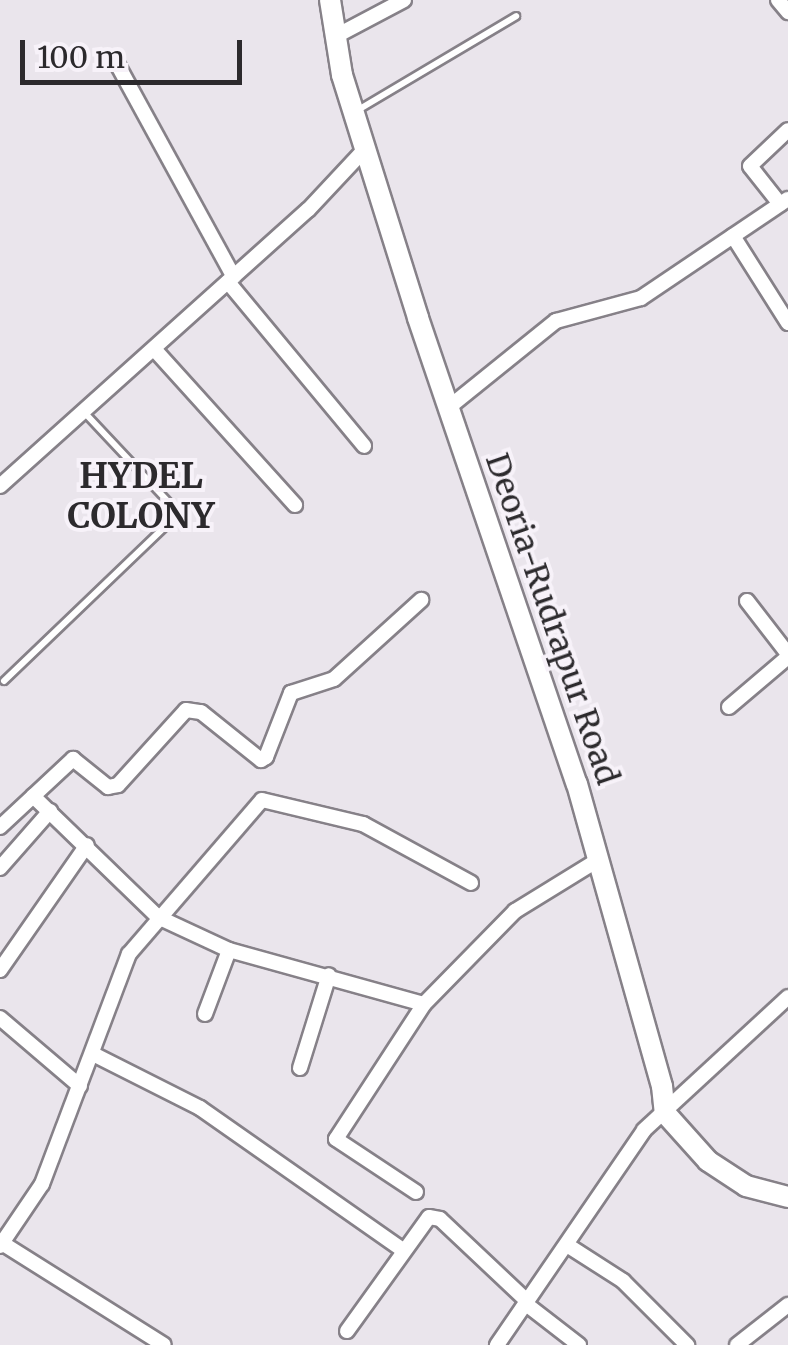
<!DOCTYPE html>
<html>
<head>
<meta charset="utf-8">
<style>
  body { margin:0 }
  #map { position:relative; width:788px; height:1345px; overflow:hidden; background:#eae5ec; font-family:Merriweather,serif }
  div>[style] { position:absolute }
  .roads { filter:drop-shadow(2px 0 #868188) drop-shadow(-2px 0 #868188) drop-shadow(0 2px #868188) drop-shadow(0 -2px #868188) }
  .lane>* { height:6px; margin:-3px; padding:0 3px; transform-origin:3px; border-radius:3px; background:#fff }
  .street>* { height:14px; margin:-7px; padding:0 7px; transform-origin:7px; border-radius:7px; background:#fff }
  .secondary>* { height:20px; margin:-10px; padding:0 10px; transform-origin:10px; border-radius:10px; background:#fff }
  span { translate:-50% -50%; white-space:nowrap; text-align:center; line-height:1.15; -webkit-text-stroke:8px #f7f2f9; paint-order:stroke }
  .street-label { font-size:32px; color:#2c2a2d }
  .neighbourhood-label { font-size:35px; color:#2c2a2d; font-weight:700 }
  .scale { position:absolute; left:20px; top:40px; width:222px; height:45px; box-sizing:border-box; border:5px solid #2c2a2d; border-top:0; padding-left:12px; font-size:30px; line-height:35px; white-space:nowrap; color:#2c2a2d; -webkit-text-stroke:8px #f7f2f9; paint-order:stroke }
</style>
</head>
<body>
<div id="map">
  <div class="roads">
    <div class="lane">
      <i style="left:358px;top:110px;width:184px;rotate:-30.7deg"></i>
      <i style="left:4px;top:681px;width:237px;rotate:-43.8deg"></i>
      <i style="left:175px;top:517px;width:8px;rotate:-90deg"></i>
      <i style="left:175px;top:509px;width:132px;rotate:-133.2deg"></i>
    </div>
    <div class="street">
      <i style="left:778px;top:0;width:16px;rotate:50deg"></i>
      <i style="left:336px;top:36px;width:77px;rotate:-27.9deg"></i>
      <i style="left:115px;top:60px;width:247px;rotate:61.3deg"></i>
      <i style="left:780px;top:204px;width:48px;rotate:-128.3deg"></i>
      <i style="left:750px;top:166px;width:52px;rotate:-43.5deg"></i>
      <i style="left:733px;top:236px;width:103px;rotate:57.7deg"></i>
      <i style="left:228px;top:282px;width:213px;rotate:50.3deg"></i>
      <i style="left:155px;top:350px;width:209px;rotate:47.9deg"></i>
      <i style="left:448px;top:408px;width:139px;rotate:-38.9deg"></i>
      <i style="left:556px;top:321px;width:88px;rotate:-15.1deg"></i>
      <i style="left:641px;top:298px;width:177px;rotate:-34deg"></i>
      <i style="left:0;top:486px;width:414px;rotate:-41.9deg"></i>
      <i style="left:308px;top:210px;width:83px;rotate:-46.9deg"></i>
      <i style="left:747px;top:601px;width:67px;rotate:52.3deg"></i>
      <i style="left:729px;top:707px;width:77px;rotate:-40.3deg"></i>
      <i style="left:33px;top:796px;width:174px;rotate:44.1deg"></i>
      <i style="left:158px;top:917px;width:78px;rotate:24.9deg"></i>
      <i style="left:229px;top:950px;width:202px;rotate:15.5deg"></i>
      <i style="left:424px;top:1004px;width:130px;rotate:-45.6deg"></i>
      <i style="left:515px;top:911px;width:97px;rotate:-31.6deg"></i>
      <i style="left:0;top:827px;width:100px;rotate:-43deg"></i>
      <i style="left:73px;top:759px;width:45px;rotate:38.7deg"></i>
      <i style="left:108px;top:787px;width:10px;rotate:-11deg"></i>
      <i style="left:118px;top:785px;width:101px;rotate:-47.8deg"></i>
      <i style="left:186px;top:710px;width:15px;rotate:8deg"></i>
      <i style="left:201px;top:712px;width:77px;rotate:38.7deg"></i>
      <i style="left:261px;top:760px;width:6px;rotate:-31deg"></i>
      <i style="left:266px;top:757px;width:69px;rotate:-68.7deg"></i>
      <i style="left:291px;top:693px;width:45px;rotate:-18deg"></i>
      <i style="left:334px;top:679px;width:118px;rotate:-42.2deg"></i>
      <i style="left:0;top:868px;width:76px;rotate:-48.7deg"></i>
      <i style="left:0;top:970px;width:152px;rotate:-55.2deg"></i>
      <i style="left:205px;top:1014px;width:68px;rotate:-69.4deg"></i>
      <i style="left:0;top:1018px;width:105px;rotate:40.4deg"></i>
      <i style="left:93px;top:1054px;width:120px;rotate:26.8deg"></i>
      <i style="left:200px;top:1108px;width:248px;rotate:35deg"></i>
      <i style="left:300px;top:1068px;width:97px;rotate:-72.7deg"></i>
      <i style="left:416px;top:1192px;width:96px;rotate:-146.5deg"></i>
      <i style="left:336px;top:1139px;width:161px;rotate:-56.9deg"></i>
      <i style="left:2px;top:1243px;width:191px;rotate:32.2deg"></i>
      <i style="left:567px;top:1245px;width:67px;rotate:32.7deg"></i>
      <i style="left:623px;top:1281px;width:91px;rotate:45deg"></i>
      <i style="left:0;top:1246px;width:75px;rotate:-55.9deg"></i>
      <i style="left:42px;top:1184px;width:246px;rotate:-69.3deg"></i>
      <i style="left:129px;top:954px;width:203px;rotate:-49.2deg"></i>
      <i style="left:262px;top:800px;width:104px;rotate:13.4deg"></i>
      <i style="left:363px;top:824px;width:123px;rotate:28.6deg"></i>
      <i style="left:526px;top:1304px;width:67px;rotate:37.7deg"></i>
      <i style="left:347px;top:1331px;width:140px;rotate:-54.3deg"></i>
      <i style="left:429px;top:1217px;width:11px;rotate:10deg"></i>
      <i style="left:440px;top:1219px;width:121px;rotate:43.3deg"></i>
      <i style="left:497px;top:1345px;width:260px;rotate:-55.6deg"></i>
      <i style="left:644px;top:1130px;width:196px;rotate:-42.7deg"></i>
      <i style="left:737px;top:1345px;width:65px;rotate:-38.1deg"></i>
    </div>
    <div class="secondary">
      <i style="left:330px;top:0;width:76px;rotate:80.9deg"></i>
      <i style="left:342px;top:75px;width:255px;rotate:72.6deg"></i>
      <i style="left:418px;top:318px;width:492px;rotate:71.2deg"></i>
      <i style="left:577px;top:784px;width:314px;rotate:74.3deg"></i>
      <i style="left:662px;top:1086px;width:27px;rotate:84deg"></i>
      <i style="left:665px;top:1113px;width:64px;rotate:48.1deg"></i>
      <i style="left:708px;top:1161px;width:45px;rotate:33.3deg"></i>
      <i style="left:746px;top:1186px;width:43px;rotate:14.7deg"></i>
    </div>
  </div>
  <div class="street-label">
    <span style="left:552px;top:619px;rotate:71deg">Deoria-Rudrapur Road</span>
  </div>
  <div class="neighbourhood-label">
    <span style="left:141px;top:496px">HYDEL<br>COLONY</span>
  </div>
  <div class="scale">100 m</div>
</div>
</body>
</html>
